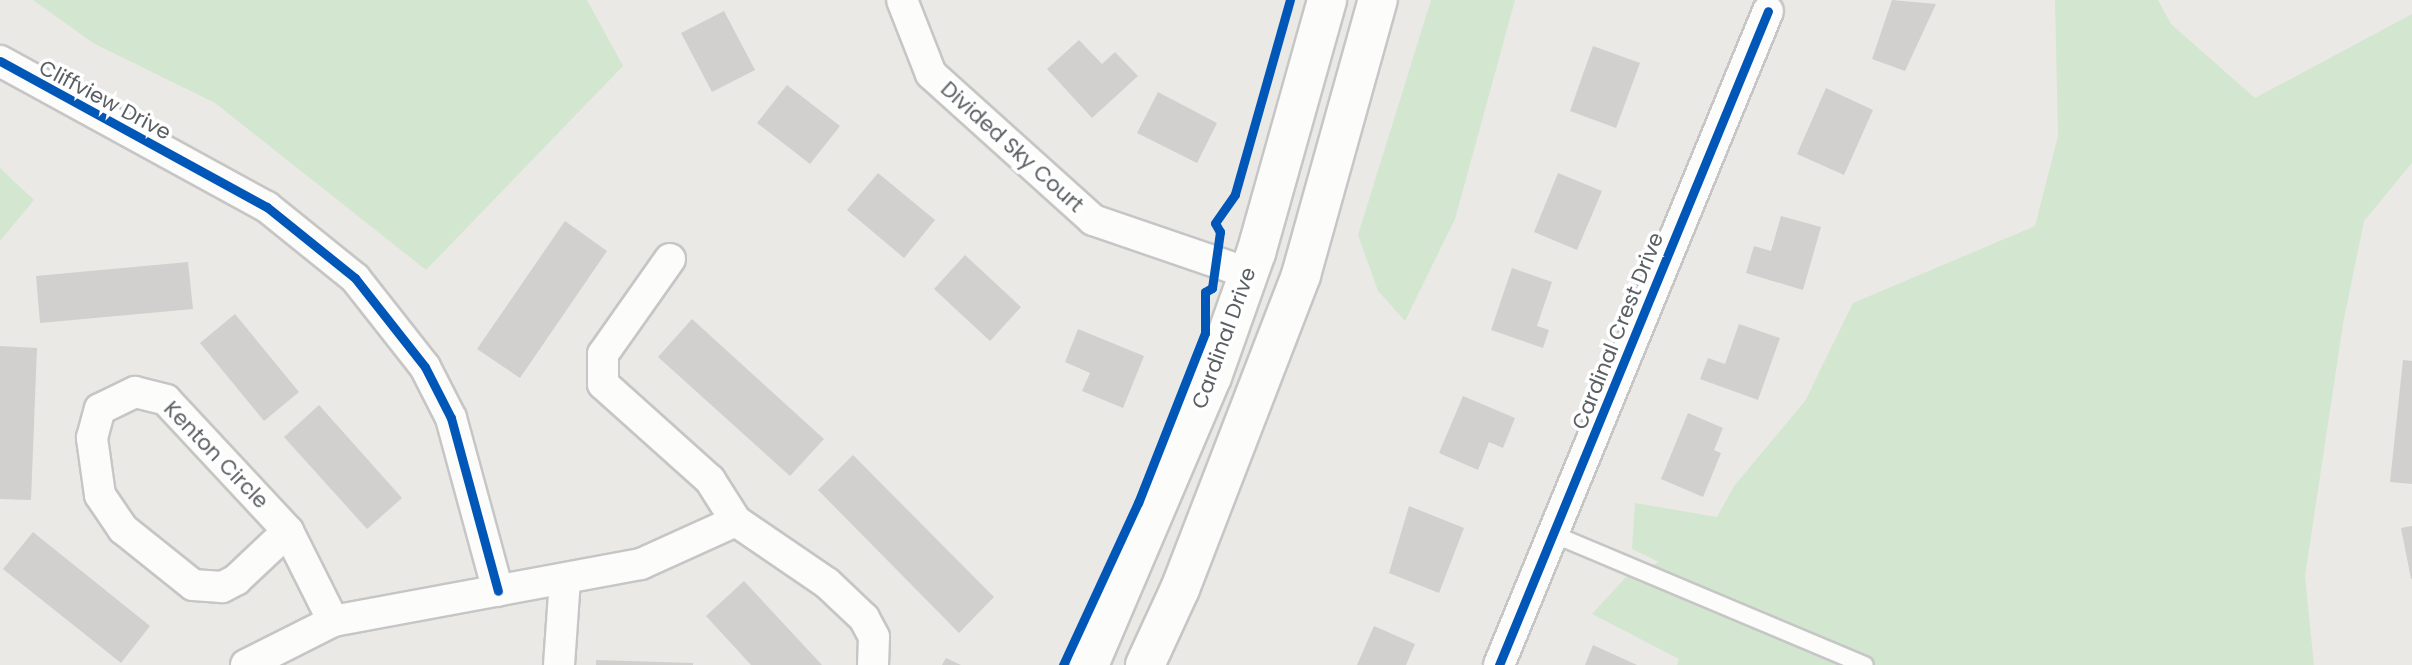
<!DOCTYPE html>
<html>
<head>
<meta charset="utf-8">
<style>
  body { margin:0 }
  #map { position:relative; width:2412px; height:665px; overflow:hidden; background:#eae9e5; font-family:Poppins,sans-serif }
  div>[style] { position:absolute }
  .green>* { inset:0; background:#d3e7d0 }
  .building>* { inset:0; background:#d1d0ce }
  .roads { filter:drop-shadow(2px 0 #c5c6c5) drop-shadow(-2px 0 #c5c6c5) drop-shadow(0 2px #c5c6c5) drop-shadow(0 -2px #c5c6c5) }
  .service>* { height:16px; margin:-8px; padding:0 8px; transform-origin:8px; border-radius:8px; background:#fcfcfb }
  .minor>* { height:30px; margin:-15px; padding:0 15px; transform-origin:15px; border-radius:15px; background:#fcfcfb }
  .secondary>* { height:38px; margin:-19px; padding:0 19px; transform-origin:19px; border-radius:19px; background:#fcfcfb }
  .cycleway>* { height:9px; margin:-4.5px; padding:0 4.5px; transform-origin:4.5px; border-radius:4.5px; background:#0057b8 }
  span { translate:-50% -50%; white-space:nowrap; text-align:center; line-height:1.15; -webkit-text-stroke:7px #fff; paint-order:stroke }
  .street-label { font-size:21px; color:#5a5f63 }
</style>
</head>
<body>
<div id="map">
  <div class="green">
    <i style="clip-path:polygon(33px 0,587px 0,623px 66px,426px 270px,215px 103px,93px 43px)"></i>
    <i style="clip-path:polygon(1431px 0,1515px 0,1455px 219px,1405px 321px,1378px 291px,1358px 235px)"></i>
    <i style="clip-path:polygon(2055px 0,2158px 0,2171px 24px,2255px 98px,2412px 14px,2412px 163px,2364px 221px,2343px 324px,2305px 576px,2314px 665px,1677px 665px,1679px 659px,1592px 614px,1625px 578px,1659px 562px,1632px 549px,1635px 503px,1717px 517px,1734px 486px,1805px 401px,1853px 303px,2035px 226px,2058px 136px)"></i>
    <i style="clip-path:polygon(0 168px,34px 200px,0 241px)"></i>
  </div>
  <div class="building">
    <i style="clip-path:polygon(1892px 0,1936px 4px,1905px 71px,1872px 59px)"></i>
    <i style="clip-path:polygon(724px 11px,755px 70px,712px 92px,681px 33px)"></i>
    <i style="clip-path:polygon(1079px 40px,1102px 64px,1115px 52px,1138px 76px,1092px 118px,1047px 69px)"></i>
    <i style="clip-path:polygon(1593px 46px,1640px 63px,1616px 128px,1570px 111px)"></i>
    <i style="clip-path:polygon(787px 85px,840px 126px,810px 164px,757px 123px)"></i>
    <i style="clip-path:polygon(1826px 88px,1873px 110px,1844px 175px,1797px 154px)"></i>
    <i style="clip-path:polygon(1158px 92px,1217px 123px,1197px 163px,1137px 133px)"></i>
    <i style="clip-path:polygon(878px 173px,935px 220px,904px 258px,847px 210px)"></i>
    <i style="clip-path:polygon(1558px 173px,1602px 191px,1577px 250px,1534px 232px)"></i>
    <i style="clip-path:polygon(1781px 216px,1821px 227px,1803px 290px,1746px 273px,1754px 246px,1771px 251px)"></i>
    <i style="clip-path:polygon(565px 221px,607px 251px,520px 378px,477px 349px)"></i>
    <i style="clip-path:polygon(965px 255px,1021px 307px,990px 341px,934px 289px)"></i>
    <i style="clip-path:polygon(188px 262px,193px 309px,40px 323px,36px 276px)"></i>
    <i style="clip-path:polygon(1512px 268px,1552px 282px,1537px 326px,1549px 330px,1543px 348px,1491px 330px)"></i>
    <i style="clip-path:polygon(235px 314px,299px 392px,264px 421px,200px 343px)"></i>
    <i style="clip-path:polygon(692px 319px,824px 439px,790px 476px,658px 357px)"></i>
    <i style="clip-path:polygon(1739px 324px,1780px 338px,1758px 400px,1700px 379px,1708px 358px,1725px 364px)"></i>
    <i style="clip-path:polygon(1078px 329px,1144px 356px,1123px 408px,1082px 391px,1090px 373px,1065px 362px)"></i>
    <i style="clip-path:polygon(0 346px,37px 348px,31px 500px,0 499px)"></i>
    <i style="clip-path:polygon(2403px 360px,2412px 361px,2412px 484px,2390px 482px)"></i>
    <i style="clip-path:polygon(1463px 396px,1515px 418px,1503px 448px,1489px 442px,1478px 470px,1439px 453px)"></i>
    <i style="clip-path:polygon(319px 405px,402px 498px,367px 529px,284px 437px)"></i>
    <i style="clip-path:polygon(1688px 413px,1723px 428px,1714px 450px,1721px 453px,1703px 497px,1661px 479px)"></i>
    <i style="clip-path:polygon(853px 455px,994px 597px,959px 633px,818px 490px)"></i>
    <i style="clip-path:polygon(1409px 506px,1464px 528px,1439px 593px,1389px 573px)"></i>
    <i style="clip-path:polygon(2412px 526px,2412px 579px,2411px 579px,2401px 528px)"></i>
    <i style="clip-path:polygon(33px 532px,150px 626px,121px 663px,3px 569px)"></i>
    <i style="clip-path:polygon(744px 581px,822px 665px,751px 665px,706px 616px)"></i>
    <i style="clip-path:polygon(1374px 626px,1415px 644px,1406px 665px,1357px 665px)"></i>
    <i style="clip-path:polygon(1593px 645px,1637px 665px,1585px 665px)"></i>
    <i style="clip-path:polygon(946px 658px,961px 665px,942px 665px)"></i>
    <i style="clip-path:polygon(596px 660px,693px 663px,693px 665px,596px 665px)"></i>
  </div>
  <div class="roads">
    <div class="service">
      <i style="left:1553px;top:534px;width:338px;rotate:22.8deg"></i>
    </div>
    <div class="minor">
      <i style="left:902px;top:0;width:79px;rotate:68.6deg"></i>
      <i style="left:931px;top:74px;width:218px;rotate:42deg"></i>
      <i style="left:1093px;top:220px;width:164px;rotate:18.9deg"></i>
      <i style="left:0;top:61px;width:304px;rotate:28.7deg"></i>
      <i style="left:267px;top:207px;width:113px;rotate:38.9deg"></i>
      <i style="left:355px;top:278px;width:113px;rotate:51.8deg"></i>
      <i style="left:425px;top:367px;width:57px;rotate:63deg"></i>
      <i style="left:451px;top:418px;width:179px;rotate:74.8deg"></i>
      <i style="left:670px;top:259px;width:116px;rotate:125.2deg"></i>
      <i style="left:603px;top:354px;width:30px;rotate:90deg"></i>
      <i style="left:603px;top:384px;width:144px;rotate:41.9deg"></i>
      <i style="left:710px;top:480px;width:49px;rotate:57.6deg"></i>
      <i style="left:736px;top:521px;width:110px;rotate:34.3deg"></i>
      <i style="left:827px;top:583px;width:51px;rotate:43.4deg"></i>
      <i style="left:864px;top:618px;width:21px;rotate:62deg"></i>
      <i style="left:874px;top:637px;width:28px;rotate:92deg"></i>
      <i style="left:288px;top:531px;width:71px;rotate:136.7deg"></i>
      <i style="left:236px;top:580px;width:16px;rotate:153deg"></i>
      <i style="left:222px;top:587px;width:29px;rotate:-176deg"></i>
      <i style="left:193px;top:585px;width:90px;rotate:-141.3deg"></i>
      <i style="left:123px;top:529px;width:41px;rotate:-124.1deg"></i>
      <i style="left:100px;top:495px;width:58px;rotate:-98deg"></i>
      <i style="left:92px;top:438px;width:30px;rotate:-75deg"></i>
      <i style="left:100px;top:409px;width:39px;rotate:-26deg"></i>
      <i style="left:135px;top:392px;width:32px;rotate:14deg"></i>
      <i style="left:166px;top:400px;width:179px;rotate:47deg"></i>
      <i style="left:288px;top:531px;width:101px;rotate:63.4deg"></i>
      <i style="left:246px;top:665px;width:97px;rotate:-26.8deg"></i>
      <i style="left:333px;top:621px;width:313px;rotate:-10.5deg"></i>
      <i style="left:641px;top:564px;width:104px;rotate:-24.4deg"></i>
      <i style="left:559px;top:665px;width:85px;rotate:-86deg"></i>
      <i style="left:1499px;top:665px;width:707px;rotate:-67.64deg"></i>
    </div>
    <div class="secondary">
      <i style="left:1089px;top:665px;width:313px;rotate:-66.9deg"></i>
      <i style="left:1212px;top:377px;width:132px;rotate:-70.5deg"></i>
      <i style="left:1256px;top:253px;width:263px;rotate:-74.3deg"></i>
      <i style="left:1145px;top:665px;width:84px;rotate:-65.3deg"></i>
      <i style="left:1180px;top:589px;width:337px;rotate:-68.9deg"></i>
      <i style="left:1301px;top:275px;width:286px;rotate:-74.4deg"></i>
    </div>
  </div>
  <div class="cycleway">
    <i style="left:0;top:61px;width:304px;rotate:28.7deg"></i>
    <i style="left:267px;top:207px;width:113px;rotate:38.9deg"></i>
    <i style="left:355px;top:278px;width:113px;rotate:51.8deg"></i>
    <i style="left:425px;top:367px;width:57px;rotate:63deg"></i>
    <i style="left:451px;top:418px;width:179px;rotate:74.8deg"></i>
    <i style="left:1063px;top:665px;width:179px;rotate:-65.2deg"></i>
    <i style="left:1138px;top:503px;width:183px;rotate:-68.5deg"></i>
    <i style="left:1205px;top:333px;width:41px;rotate:-90deg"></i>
    <i style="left:1205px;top:292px;width:8px;rotate:-30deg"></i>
    <i style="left:1212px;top:288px;width:57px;rotate:-81.9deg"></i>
    <i style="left:1220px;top:232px;width:10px;rotate:-119deg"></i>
    <i style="left:1215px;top:223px;width:35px;rotate:-55deg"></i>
    <i style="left:1235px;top:194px;width:202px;rotate:-74.2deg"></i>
    <i style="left:1499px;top:665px;width:707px;rotate:-67.64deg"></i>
  </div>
  <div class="street-label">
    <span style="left:105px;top:100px;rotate:28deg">Cliffview Drive</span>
    <span style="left:1012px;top:147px;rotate:42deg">Divided Sky Court</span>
    <span style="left:1618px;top:331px;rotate:-68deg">Cardinal Crest Drive</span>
    <span style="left:1224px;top:338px;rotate:-70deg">Cardinal Drive</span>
    <span style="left:216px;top:455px;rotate:46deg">Kenton Circle</span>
  </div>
</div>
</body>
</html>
